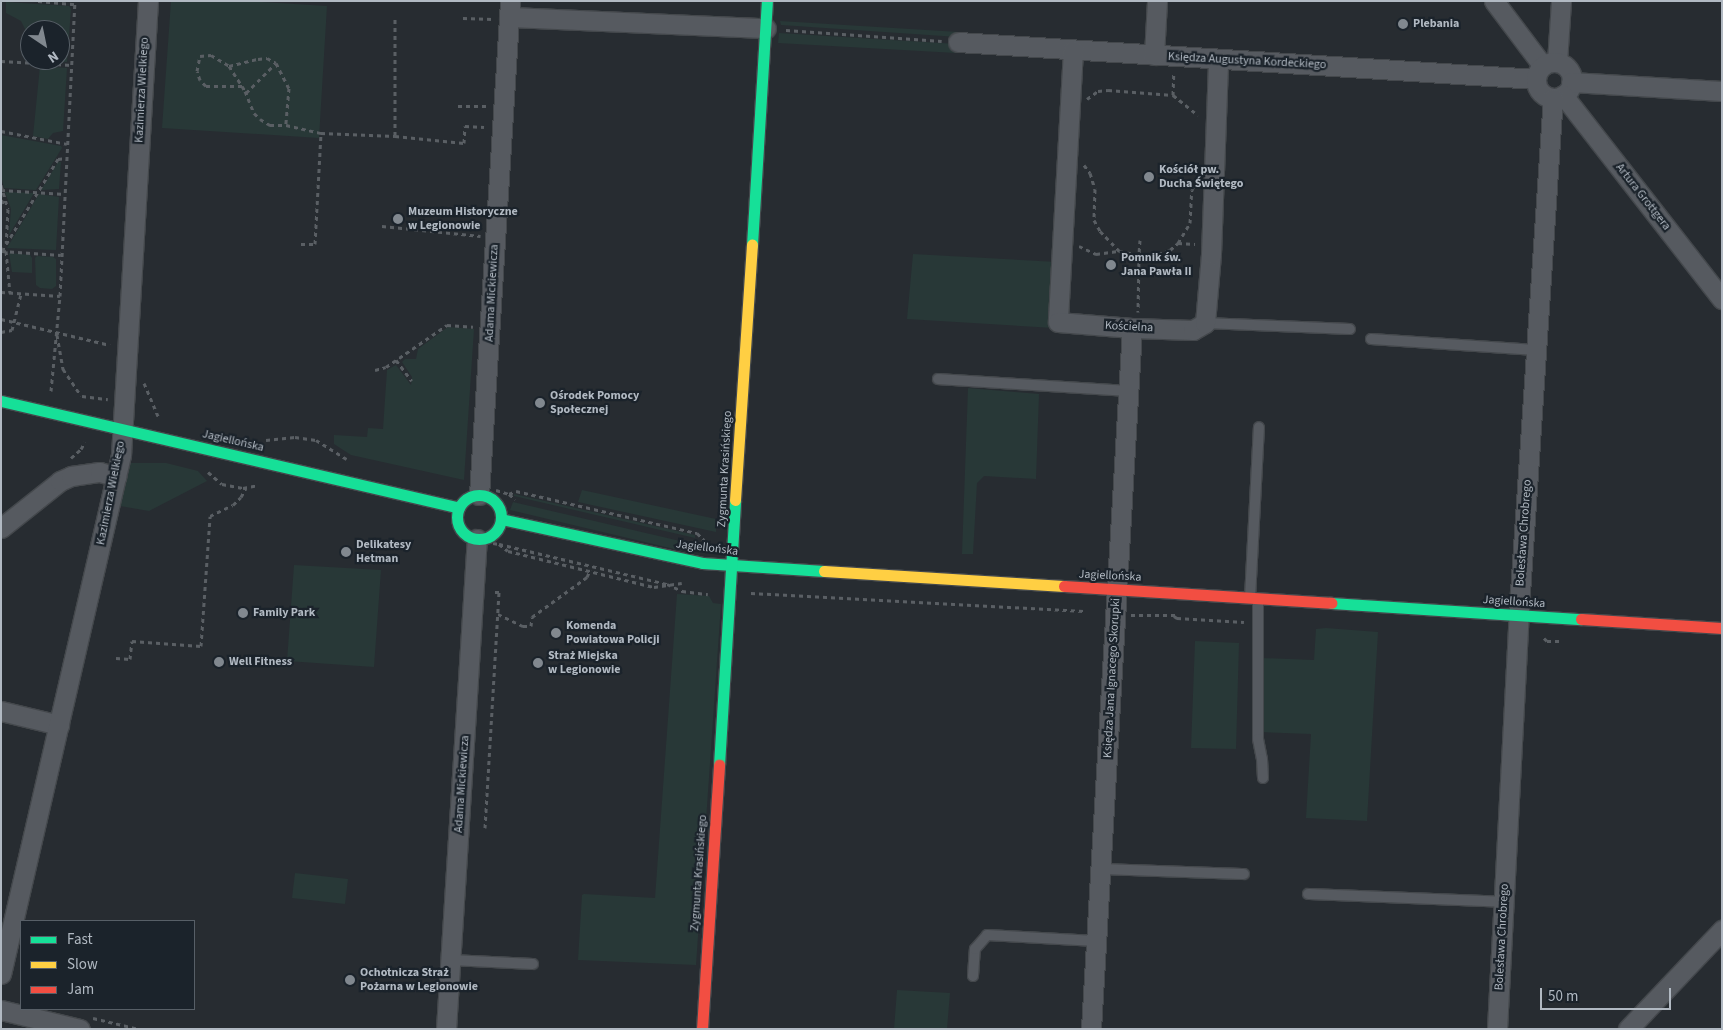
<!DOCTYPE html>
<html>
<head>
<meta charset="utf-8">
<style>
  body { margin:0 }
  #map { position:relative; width:1723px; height:1030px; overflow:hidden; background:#272c31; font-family:"Source Sans 3",sans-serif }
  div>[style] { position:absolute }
  .green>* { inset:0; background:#283837 }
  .path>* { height:3px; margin-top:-1.5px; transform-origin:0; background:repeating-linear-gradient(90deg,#5a5f64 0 4px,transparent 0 8px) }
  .roads { filter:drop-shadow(1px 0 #44484c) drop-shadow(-1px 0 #44484c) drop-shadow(0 1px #44484c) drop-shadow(0 -1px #44484c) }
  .lane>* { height:10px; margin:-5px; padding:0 5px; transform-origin:5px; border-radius:5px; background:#565a60 }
  .street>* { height:19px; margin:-9.5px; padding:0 9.5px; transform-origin:9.5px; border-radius:9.5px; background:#565a60 }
  .street>.ring { margin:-9.5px; padding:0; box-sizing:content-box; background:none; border:19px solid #565a60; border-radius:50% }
  .fast>* { height:11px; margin:-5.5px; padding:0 5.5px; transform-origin:5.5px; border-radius:5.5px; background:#16e098 }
  .fast>.ring { margin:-5.5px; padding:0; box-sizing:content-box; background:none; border:11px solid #16e098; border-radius:50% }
  .slow>* { height:11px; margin:-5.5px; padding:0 5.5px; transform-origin:5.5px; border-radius:5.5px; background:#ffcf43 }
  .jam>* { height:11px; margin:-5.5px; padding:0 5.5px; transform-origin:5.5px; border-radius:5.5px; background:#f24e42 }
  .dots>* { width:14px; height:14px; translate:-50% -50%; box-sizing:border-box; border:2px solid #1b232b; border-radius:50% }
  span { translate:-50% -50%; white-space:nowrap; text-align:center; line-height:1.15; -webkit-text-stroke:4.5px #1b232b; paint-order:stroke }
  .poi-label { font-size:12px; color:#b1b9c2; font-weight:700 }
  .left { translate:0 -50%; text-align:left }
  .street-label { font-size:12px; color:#b1b9c2 }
  .frame { position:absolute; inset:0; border:2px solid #b1b9c2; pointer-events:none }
  .legend { position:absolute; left:20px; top:920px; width:175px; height:90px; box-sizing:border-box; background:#1b232b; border:1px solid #575f67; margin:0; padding:6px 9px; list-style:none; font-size:15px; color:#b1b9c2 }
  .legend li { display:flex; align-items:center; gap:10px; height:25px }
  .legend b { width:25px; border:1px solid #575f67 }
  .north { position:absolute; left:20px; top:20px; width:50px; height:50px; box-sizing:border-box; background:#1b232b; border:1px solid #575f67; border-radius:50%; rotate:146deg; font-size:14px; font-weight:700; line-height:20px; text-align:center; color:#b1b9c2 }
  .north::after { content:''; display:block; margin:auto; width:18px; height:22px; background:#81888f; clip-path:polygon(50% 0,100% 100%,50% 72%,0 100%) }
  .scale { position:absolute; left:1540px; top:988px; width:131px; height:22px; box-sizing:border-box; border:2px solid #b1b9c2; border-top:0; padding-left:6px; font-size:15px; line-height:18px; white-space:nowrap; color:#b1b9c2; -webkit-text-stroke:4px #1b232b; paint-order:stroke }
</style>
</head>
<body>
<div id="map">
  <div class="green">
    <i style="clip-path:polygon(171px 1px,246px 1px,327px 6px,319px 138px,162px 128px)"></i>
    <i style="clip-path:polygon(6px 2px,69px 6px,71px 9px,67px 62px,40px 63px,40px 60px,60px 60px,60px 30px,30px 30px,30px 59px,27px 59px,28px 35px,21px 21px,6px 13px)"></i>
    <i style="clip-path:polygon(780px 21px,959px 32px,958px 37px,781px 25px)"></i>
    <i style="clip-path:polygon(779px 33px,957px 44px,956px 53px,778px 43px)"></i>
    <i style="clip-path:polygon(40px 66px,67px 68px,63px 131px,53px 133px,48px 139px,33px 136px)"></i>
    <i style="clip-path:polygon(1px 135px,61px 146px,62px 148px,36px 190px,4px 188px,1px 177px)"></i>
    <i style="clip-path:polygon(58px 162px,61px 162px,59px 189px,41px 190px)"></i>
    <i style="clip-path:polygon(5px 192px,34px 193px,9px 235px,11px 209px)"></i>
    <i style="clip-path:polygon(39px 194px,59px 197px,56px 250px,7px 248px)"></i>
    <i style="clip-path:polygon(9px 253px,30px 255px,32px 258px,32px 273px,12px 272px)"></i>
    <i style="clip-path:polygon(913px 254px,1057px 262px,1054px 328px,907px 319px)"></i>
    <i style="clip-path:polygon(37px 256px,53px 257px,56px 259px,56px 286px,52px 289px,40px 288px,36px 285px,35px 258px)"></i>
    <i style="clip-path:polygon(448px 327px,474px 329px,464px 480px,351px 455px,334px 444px,334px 435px,367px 437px,368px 428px,383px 429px,387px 370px,396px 365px,411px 385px,412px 377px,402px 362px,405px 359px,416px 359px,418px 349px)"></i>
    <i style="clip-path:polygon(968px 388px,1039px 394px,1036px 479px,984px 476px,977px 483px,973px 554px,962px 554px)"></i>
    <i style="clip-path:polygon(128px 463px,166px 463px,198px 471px,207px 481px,149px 511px,120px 506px)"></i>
    <i style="clip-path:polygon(582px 490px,716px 519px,716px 532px,578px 502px)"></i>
    <i style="clip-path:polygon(514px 494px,695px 535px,695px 538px,514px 496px)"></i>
    <i style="clip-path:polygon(513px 502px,693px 544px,691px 553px,510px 510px)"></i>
    <i style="clip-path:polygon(294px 565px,381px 570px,374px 667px,287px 661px)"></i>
    <i style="clip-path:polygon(677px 594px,709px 596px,713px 603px,721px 604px,696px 965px,578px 960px,582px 895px,584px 894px,655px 898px)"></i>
    <i style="clip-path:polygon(1326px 628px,1378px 632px,1367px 821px,1306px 818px,1311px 734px,1260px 732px,1262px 658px,1314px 660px,1316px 629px)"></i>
    <i style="clip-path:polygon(1195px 641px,1239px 643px,1236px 749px,1191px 748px)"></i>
    <i style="clip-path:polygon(295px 873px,348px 879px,345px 904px,292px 898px)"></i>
    <i style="clip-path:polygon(897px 990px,950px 993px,947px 1029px,894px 1029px)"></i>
  </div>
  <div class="path">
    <i style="left:38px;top:1px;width:37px;rotate:5deg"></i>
    <i style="left:463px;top:18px;width:30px;rotate:2deg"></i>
    <i style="left:786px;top:30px;width:156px;rotate:4deg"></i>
    <i style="left:1px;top:61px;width:71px;rotate:3.2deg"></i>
    <i style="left:229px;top:66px;width:30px;rotate:-14deg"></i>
    <i style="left:258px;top:59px;width:9px;rotate:-6deg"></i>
    <i style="left:267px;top:58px;width:10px;rotate:29deg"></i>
    <i style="left:276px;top:63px;width:28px;rotate:63deg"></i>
    <i style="left:289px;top:88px;width:37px;rotate:95deg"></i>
    <i style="left:242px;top:86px;width:36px;rotate:180deg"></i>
    <i style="left:206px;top:86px;width:8px;rotate:-135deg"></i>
    <i style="left:200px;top:80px;width:9px;rotate:-108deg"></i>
    <i style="left:197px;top:71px;width:15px;rotate:-79deg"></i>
    <i style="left:200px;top:56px;width:11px;rotate:-5deg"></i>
    <i style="left:211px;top:55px;width:21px;rotate:31deg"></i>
    <i style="left:229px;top:66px;width:24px;rotate:57deg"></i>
    <i style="left:242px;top:86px;width:6px;rotate:59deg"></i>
    <i style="left:245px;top:91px;width:24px;rotate:68deg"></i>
    <i style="left:254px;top:113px;width:8px;rotate:45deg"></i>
    <i style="left:260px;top:119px;width:12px;rotate:31deg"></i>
    <i style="left:270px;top:125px;width:16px"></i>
    <i style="left:286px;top:125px;width:36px;rotate:13deg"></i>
    <i style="left:246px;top:93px;width:42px;rotate:-45deg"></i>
    <i style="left:1173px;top:95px;width:32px;rotate:39deg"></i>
    <i style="left:1087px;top:99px;width:14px;rotate:-36deg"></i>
    <i style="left:1098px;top:91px;width:10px;rotate:-6deg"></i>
    <i style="left:1108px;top:90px;width:65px;rotate:4.4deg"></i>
    <i style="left:1173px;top:95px;width:23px;rotate:-88deg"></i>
    <i style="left:458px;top:106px;width:29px"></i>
    <i style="left:1px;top:131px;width:67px;rotate:11.1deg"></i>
    <i style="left:395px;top:135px;width:117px;rotate:-90deg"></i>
    <i style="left:1084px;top:165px;width:10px;rotate:53deg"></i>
    <i style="left:1090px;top:173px;width:17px;rotate:73deg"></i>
    <i style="left:1095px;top:189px;width:31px;rotate:92deg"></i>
    <i style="left:1094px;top:220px;width:13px;rotate:61deg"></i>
    <i style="left:1100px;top:231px;width:28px;rotate:46deg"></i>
    <i style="left:1119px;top:251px;width:20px;rotate:11deg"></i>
    <i style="left:1139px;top:255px;width:57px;rotate:91deg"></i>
    <i style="left:1px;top:185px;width:25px;rotate:74deg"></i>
    <i style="left:8px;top:209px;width:34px;rotate:93deg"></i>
    <i style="left:1px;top:190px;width:64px;rotate:3.6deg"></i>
    <i style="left:1px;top:200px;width:7px;rotate:45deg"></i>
    <i style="left:382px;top:226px;width:99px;rotate:5.8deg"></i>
    <i style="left:1140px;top:240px;width:15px;rotate:94deg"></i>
    <i style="left:1139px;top:255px;width:19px;rotate:-3deg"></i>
    <i style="left:1158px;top:254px;width:13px;rotate:-18deg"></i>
    <i style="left:1170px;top:250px;width:11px;rotate:-41deg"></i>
    <i style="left:1178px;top:243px;width:23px;rotate:-59deg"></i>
    <i style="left:1190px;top:223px;width:33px;rotate:-87deg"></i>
    <i style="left:1192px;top:190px;width:8px;rotate:-67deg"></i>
    <i style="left:1178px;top:243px;width:17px;rotate:3deg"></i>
    <i style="left:301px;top:244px;width:14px"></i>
    <i style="left:315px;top:244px;width:111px;rotate:-86.9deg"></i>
    <i style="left:321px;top:133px;width:74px;rotate:2.3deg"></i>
    <i style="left:395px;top:136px;width:69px;rotate:5.8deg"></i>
    <i style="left:464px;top:143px;width:17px;rotate:-87deg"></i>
    <i style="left:465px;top:126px;width:19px;rotate:3deg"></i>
    <i style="left:1079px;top:246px;width:19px;rotate:25deg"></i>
    <i style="left:1096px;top:254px;width:22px;rotate:-8deg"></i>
    <i style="left:2px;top:251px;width:108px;rotate:-58.7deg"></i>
    <i style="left:58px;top:159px;width:8px;rotate:-7deg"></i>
    <i style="left:2px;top:251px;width:59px;rotate:3.9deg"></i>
    <i style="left:6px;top:251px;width:42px;rotate:84.6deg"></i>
    <i style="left:1px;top:292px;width:59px;rotate:3.9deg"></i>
    <i style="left:1px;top:319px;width:112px;rotate:13.4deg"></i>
    <i style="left:1px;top:332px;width:11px;rotate:-10deg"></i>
    <i style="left:12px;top:330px;width:37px;rotate:-76deg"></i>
    <i style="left:57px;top:335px;width:35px;rotate:80deg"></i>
    <i style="left:63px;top:369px;width:32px;rotate:56deg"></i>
    <i style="left:396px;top:360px;width:26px;rotate:53deg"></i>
    <i style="left:375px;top:370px;width:11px;rotate:-15deg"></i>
    <i style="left:386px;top:367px;width:74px;rotate:-34.5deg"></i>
    <i style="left:447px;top:325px;width:26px;rotate:4deg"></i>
    <i style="left:144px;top:383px;width:36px;rotate:67deg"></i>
    <i style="left:51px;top:391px;width:95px;rotate:-84.6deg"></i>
    <i style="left:60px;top:296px;width:295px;rotate:-87.1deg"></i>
    <i style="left:82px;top:396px;width:26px;rotate:7deg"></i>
    <i style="left:266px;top:440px;width:29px;rotate:-6deg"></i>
    <i style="left:295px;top:437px;width:21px;rotate:8deg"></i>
    <i style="left:316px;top:440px;width:36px;rotate:32deg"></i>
    <i style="left:71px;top:458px;width:13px;rotate:-42deg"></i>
    <i style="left:81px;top:449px;width:8px;rotate:-60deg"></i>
    <i style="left:208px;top:472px;width:18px;rotate:41deg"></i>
    <i style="left:222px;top:484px;width:21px;rotate:11deg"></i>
    <i style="left:243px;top:488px;width:16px;rotate:-11deg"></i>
    <i style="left:496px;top:490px;width:14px;rotate:17deg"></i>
    <i style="left:509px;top:494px;width:8px;rotate:40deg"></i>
    <i style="left:509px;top:494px;width:8px;rotate:-23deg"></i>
    <i style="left:516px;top:491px;width:186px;rotate:13.1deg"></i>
    <i style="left:697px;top:533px;width:10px;rotate:45deg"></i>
    <i style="left:493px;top:543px;width:6px;rotate:9deg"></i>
    <i style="left:499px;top:544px;width:11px;rotate:38deg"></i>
    <i style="left:508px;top:551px;width:150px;rotate:13.9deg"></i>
    <i style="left:654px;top:587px;width:28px;rotate:-8deg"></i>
    <i style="left:499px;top:544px;width:173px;rotate:13.4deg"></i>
    <i style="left:667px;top:584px;width:17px;rotate:25deg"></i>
    <i style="left:682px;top:591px;width:26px;rotate:7deg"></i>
    <i style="left:751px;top:593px;width:333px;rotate:3.1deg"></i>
    <i style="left:498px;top:614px;width:28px;rotate:26deg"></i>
    <i style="left:523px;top:626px;width:8px"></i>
    <i style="left:531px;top:626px;width:9px;rotate:-84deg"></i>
    <i style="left:532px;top:617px;width:68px;rotate:-36deg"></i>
    <i style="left:587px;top:577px;width:8px;rotate:-67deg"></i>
    <i style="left:1131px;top:615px;width:44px"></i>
    <i style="left:1174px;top:616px;width:4px;rotate:34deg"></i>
    <i style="left:1177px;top:618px;width:67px;rotate:3.4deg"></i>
    <i style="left:1544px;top:638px;width:4px;rotate:45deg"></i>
    <i style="left:1547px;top:641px;width:15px"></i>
    <i style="left:116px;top:658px;width:14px;rotate:4deg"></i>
    <i style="left:130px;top:659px;width:18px;rotate:-84deg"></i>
    <i style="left:132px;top:641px;width:69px;rotate:4.1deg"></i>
    <i style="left:201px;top:646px;width:130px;rotate:-86deg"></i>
    <i style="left:210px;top:516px;width:25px;rotate:-26deg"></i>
    <i style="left:233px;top:505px;width:11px;rotate:-45deg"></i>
    <i style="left:241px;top:497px;width:10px;rotate:-61deg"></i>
    <i style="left:485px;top:828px;width:236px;rotate:-86.6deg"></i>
    <i style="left:499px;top:592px;width:8px;rotate:180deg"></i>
    <i style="left:93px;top:1018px;width:47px;rotate:13.4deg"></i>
  </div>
  <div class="roads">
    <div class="lane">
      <i style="left:1205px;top:323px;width:145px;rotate:2.4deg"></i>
      <i style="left:1371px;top:339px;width:165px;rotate:3.8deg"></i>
      <i style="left:938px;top:379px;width:190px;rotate:3.6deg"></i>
      <i style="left:1250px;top:598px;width:171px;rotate:-87deg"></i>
      <i style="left:1258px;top:599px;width:140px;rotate:90deg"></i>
      <i style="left:1258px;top:739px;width:20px;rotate:79deg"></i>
      <i style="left:1262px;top:759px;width:19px;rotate:87deg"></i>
      <i style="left:1100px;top:869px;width:144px;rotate:2deg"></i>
      <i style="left:1308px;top:894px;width:196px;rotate:2.3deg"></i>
      <i style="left:451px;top:960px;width:82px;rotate:2.8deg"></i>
      <i style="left:973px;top:976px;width:27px;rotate:-86deg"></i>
      <i style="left:975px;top:949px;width:18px;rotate:-49deg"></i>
      <i style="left:987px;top:935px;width:109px;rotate:3.2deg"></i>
    </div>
    <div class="street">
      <i style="left:1494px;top:1px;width:81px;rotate:53deg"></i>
      <i style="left:509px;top:17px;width:257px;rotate:2.5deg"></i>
      <i style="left:958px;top:42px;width:579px;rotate:3.66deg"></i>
      <i style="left:1073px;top:50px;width:272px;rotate:93.2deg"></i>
      <i style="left:1058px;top:322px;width:74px;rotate:4.6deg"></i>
      <i style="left:1132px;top:328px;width:61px;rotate:1.9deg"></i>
      <i style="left:1193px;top:330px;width:14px;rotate:-30deg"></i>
      <i style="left:1205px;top:323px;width:69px;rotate:-85deg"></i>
      <i style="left:1211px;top:254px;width:195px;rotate:-87.9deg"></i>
      <i style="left:1154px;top:55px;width:54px;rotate:-86.8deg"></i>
      <i style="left:1557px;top:62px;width:61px;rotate:-86.2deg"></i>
      <i class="ring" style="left:1536px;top:62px;width:17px;height:17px"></i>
      <i style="left:1571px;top:82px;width:151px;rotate:3.4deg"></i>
      <i style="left:1563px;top:95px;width:259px;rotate:52.1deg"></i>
      <i style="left:479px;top:495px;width:495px;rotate:-86.4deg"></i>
      <i style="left:1px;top:528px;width:75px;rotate:-38.5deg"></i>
      <i style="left:60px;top:481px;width:12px;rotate:-24deg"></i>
      <i style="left:71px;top:476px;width:29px;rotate:-8deg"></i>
      <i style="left:100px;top:472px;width:17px;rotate:17deg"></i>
      <i style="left:1px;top:711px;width:60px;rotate:13.6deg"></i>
      <i style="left:1px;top:974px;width:533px;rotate:-76.98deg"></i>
      <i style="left:121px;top:455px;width:455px;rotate:-86.6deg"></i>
      <i style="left:1px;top:1010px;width:81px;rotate:13.5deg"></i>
      <i style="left:446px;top:1029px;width:491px;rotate:-86.4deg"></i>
      <i style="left:1091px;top:1029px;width:702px;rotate:-86.65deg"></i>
      <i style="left:1497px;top:1029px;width:437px;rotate:-87deg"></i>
      <i style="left:1520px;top:593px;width:496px;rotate:-86.2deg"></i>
      <i style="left:1628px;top:1029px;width:137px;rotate:-46.5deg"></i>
    </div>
    <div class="fast">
      <i style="left:752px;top:245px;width:244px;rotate:-86.5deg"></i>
      <i style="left:1px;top:401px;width:470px;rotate:13.1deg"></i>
      <i class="ring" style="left:457px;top:495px;width:33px;height:33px"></i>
      <i style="left:501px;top:519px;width:206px;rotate:12.3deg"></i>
      <i style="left:702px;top:563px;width:122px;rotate:3.8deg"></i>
      <i style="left:1331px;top:603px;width:251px;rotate:3.7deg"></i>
      <i style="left:719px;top:765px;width:265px;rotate:-86.5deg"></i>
    </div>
    <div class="slow">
      <i style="left:735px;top:500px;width:256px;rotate:-86.2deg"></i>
      <i style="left:824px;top:571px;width:240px;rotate:3.6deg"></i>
    </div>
    <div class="jam">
      <i style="left:1064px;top:586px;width:268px;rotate:3.6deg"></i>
      <i style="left:1581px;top:619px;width:141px;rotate:3.7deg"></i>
      <i style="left:702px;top:1029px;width:265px;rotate:-86.3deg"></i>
    </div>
  </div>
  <div class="dots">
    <i style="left:1403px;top:24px;background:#81888f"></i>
    <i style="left:1149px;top:177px;background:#81888f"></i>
    <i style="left:398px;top:219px;background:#81888f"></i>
    <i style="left:1111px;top:265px;background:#81888f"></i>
    <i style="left:540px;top:403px;background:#81888f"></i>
    <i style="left:346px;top:552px;background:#81888f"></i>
    <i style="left:243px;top:613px;background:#81888f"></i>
    <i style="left:556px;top:633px;background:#81888f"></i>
    <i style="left:219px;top:662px;background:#81888f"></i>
    <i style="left:538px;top:663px;background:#81888f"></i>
    <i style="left:350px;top:980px;background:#81888f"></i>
  </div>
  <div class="poi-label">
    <span class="left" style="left:1413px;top:24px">Plebania</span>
    <span class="left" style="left:1159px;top:177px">Kościół pw.<br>Ducha Świętego</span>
    <span class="left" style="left:408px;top:219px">Muzeum Historyczne<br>w Legionowie</span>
    <span class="left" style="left:1121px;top:265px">Pomnik św.<br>Jana Pawła II</span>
    <span class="left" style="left:550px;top:403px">Ośrodek Pomocy<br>Społecznej</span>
    <span class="left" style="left:356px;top:552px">Delikatesy<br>Hetman</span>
    <span class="left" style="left:253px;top:613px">Family Park</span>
    <span class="left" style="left:566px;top:633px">Komenda<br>Powiatowa Policji</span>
    <span class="left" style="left:548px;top:663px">Straż Miejska<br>w Legionowie</span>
    <span class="left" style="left:229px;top:662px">Well Fitness</span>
    <span class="left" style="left:360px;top:980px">Ochotnicza Straż<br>Pożarna w Legionowie</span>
  </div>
  <div class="street-label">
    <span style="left:1247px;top:61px;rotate:3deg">Księdza Augustyna Kordeckiego</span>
    <span style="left:142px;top:90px;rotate:-87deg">Kazimierza Wielkiego</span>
    <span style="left:1643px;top:197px;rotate:52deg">Artura Grottgera</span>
    <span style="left:492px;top:293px;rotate:-87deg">Adama Mickiewicza</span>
    <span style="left:1129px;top:327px;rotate:3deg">Kościelna</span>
    <span style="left:233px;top:441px;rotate:13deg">Jagiellońska</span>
    <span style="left:725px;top:469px;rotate:-87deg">Zygmunta Krasińskiego</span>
    <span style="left:111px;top:493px;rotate:-79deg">Kazimierza Wielkiego</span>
    <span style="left:1524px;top:533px;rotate:-86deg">Bolesława Chrobrego</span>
    <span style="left:707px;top:548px;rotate:7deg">Jagiellońska</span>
    <span style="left:1110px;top:576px;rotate:3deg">Jagiellońska</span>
    <span style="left:1514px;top:602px;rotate:4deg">Jagiellońska</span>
    <span style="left:1112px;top:678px;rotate:-87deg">Księdza Jana Ignacego Skorupki</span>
    <span style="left:462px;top:784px;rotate:-86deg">Adama Mickiewicza</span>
    <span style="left:699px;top:873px;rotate:-86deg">Zygmunta Krasińskiego</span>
    <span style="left:1502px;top:937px;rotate:-87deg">Bolesława Chrobrego</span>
  </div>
  <div class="frame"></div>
  <ul class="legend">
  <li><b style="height:6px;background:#16e098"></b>Fast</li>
  <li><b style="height:6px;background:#ffcf43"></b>Slow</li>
  <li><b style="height:6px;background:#f24e42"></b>Jam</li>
  </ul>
  <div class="north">N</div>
  <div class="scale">50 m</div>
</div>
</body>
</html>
